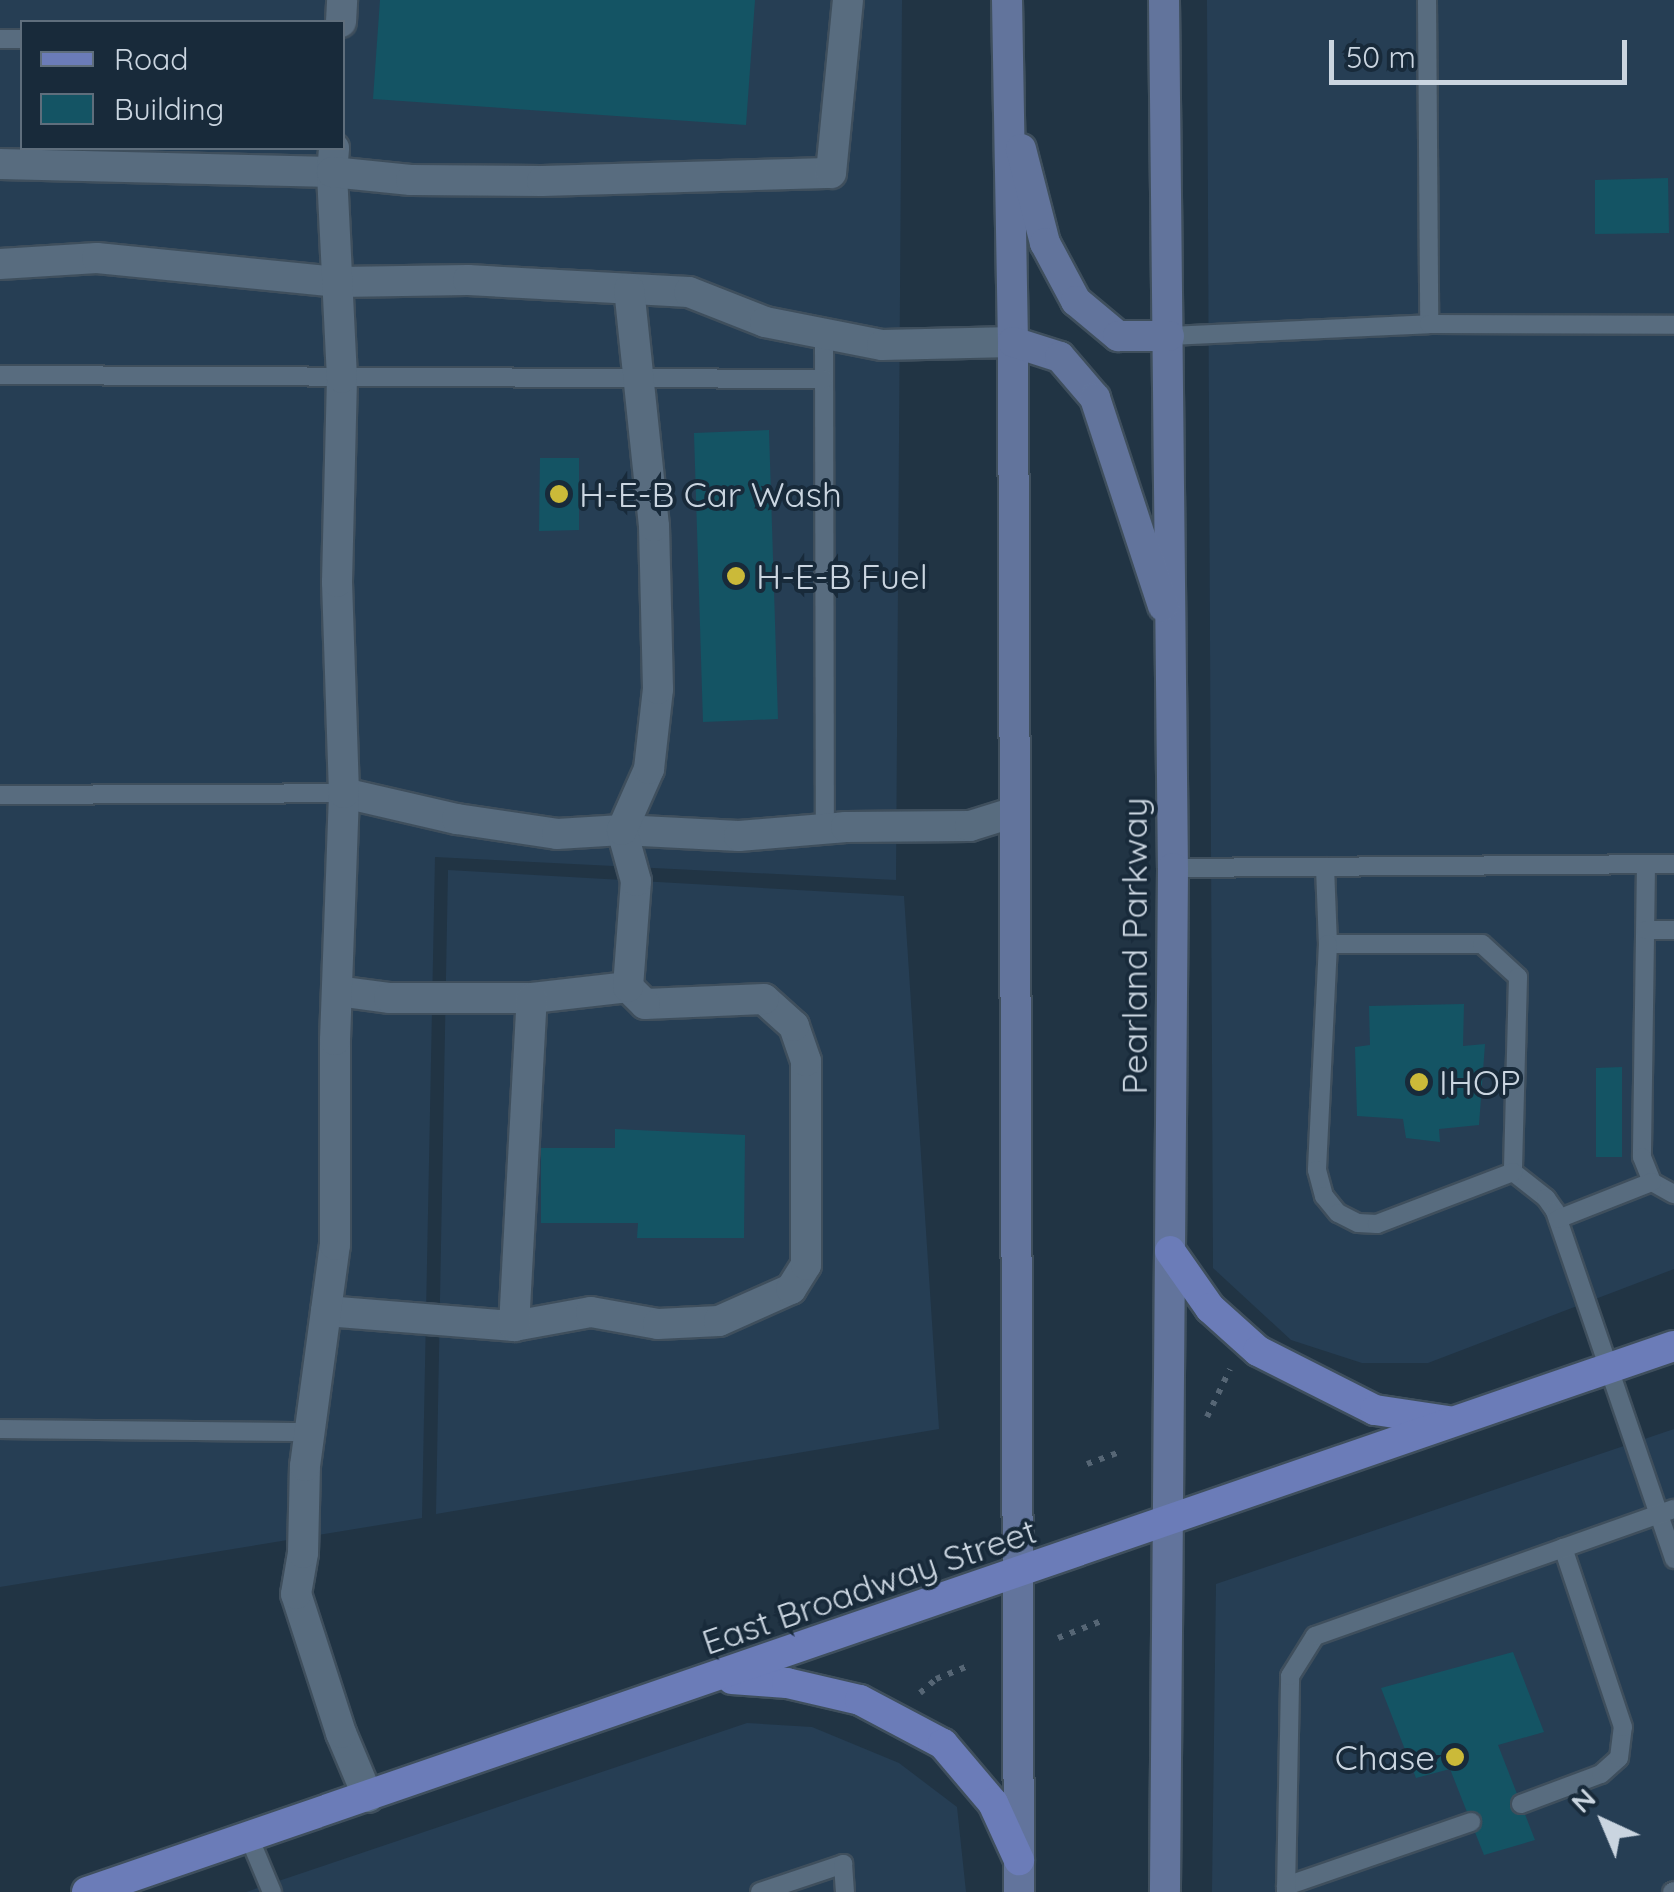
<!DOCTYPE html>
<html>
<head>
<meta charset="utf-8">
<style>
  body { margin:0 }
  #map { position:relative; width:1674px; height:1892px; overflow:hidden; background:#213444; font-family:Quicksand,sans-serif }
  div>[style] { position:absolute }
  .built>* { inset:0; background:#263e54 }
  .building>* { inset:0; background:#145464 }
  .path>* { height:6px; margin-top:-3px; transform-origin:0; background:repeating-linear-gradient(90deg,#566675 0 5px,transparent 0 13px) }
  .roads { filter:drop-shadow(2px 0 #3f4f5d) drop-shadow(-2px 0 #3f4f5d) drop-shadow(0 2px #3f4f5d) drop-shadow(0 -2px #3f4f5d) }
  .lane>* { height:18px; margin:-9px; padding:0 9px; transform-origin:9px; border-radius:9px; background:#586c7f }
  .street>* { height:30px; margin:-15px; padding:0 15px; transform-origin:15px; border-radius:15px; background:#586c7f }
  .secondary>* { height:30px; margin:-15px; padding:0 15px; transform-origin:15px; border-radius:15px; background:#62749c }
  .primary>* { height:30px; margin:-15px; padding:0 15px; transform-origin:15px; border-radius:15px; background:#6b7cb8 }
  .dots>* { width:28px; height:28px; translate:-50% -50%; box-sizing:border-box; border:5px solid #182a3a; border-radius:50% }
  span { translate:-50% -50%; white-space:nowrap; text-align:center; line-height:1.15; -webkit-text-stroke:8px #182a3a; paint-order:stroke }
  .poi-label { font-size:35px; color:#cad5e0 }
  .left { translate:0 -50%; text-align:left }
  .right { translate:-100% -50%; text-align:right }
  .street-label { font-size:35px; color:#cad5e0 }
  .legend { position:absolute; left:20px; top:20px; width:325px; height:130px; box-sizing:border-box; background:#182a3a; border:2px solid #5f6e7c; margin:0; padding:12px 18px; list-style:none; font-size:30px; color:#cad5e0 }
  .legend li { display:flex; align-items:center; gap:20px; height:50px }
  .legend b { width:50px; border:2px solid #5f6e7c }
  .north { position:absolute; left:1554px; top:1772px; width:100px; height:100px; -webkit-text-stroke:8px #182a3a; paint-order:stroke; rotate:316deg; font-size:28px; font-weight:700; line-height:40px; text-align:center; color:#cad5e0 }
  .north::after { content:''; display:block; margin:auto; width:35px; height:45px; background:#cad5e0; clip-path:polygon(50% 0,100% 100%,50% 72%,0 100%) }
  .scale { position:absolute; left:1329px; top:40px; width:298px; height:45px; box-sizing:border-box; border:5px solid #cad5e0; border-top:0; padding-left:12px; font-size:30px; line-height:35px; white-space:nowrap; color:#cad5e0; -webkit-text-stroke:8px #182a3a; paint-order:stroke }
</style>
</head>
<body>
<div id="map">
  <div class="built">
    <i style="clip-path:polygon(evenodd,0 0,902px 0,896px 880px,435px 857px,422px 1518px,0 1587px,0 0,22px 22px,342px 22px,342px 148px,22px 148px,22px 22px)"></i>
    <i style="clip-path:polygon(1207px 0,1674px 0,1674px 1269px,1428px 1363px,1362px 1363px,1291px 1340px,1213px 1268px)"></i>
    <i style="clip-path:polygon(448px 870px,904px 896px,939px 1429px,436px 1514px)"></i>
    <i style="clip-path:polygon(1674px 1429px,1674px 1892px,1212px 1892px,1216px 1584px)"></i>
    <i style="clip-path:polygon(747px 1723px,812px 1727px,899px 1763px,957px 1807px,966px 1892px,246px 1892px)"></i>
  </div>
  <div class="building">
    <i style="clip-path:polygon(380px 0,755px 0,746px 125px,373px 99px)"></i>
    <i style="clip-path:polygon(1668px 178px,1669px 233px,1595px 234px,1595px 180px)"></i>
    <i style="clip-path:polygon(769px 430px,778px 719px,703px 722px,694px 433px)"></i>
    <i style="clip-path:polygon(540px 458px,579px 458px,579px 530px,539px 531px)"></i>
    <i style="clip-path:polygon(1464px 1004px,1463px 1046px,1485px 1044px,1479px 1125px,1439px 1129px,1440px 1142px,1406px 1138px,1403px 1119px,1357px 1116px,1355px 1047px,1370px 1045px,1369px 1006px)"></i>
    <i style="clip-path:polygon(1622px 1067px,1622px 1157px,1596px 1157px,1596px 1068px)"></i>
    <i style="clip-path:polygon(615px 1129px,745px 1135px,744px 1238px,637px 1238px,638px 1223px,541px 1223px,541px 1148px,615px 1148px)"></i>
    <i style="clip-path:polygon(1513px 1652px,1544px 1732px,1498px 1745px,1535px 1840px,1484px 1855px,1450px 1769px,1416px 1778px,1381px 1688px)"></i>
  </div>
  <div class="path">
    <i style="left:1207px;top:1417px;width:53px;rotate:-64.4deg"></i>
    <i style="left:1087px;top:1464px;width:35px;rotate:-20deg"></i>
    <i style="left:1058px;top:1638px;width:49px;rotate:-21.4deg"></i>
    <i style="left:920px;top:1693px;width:21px;rotate:-41deg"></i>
    <i style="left:936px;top:1679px;width:37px;rotate:-22deg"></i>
  </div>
  <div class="roads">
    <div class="lane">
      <i style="left:1427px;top:0;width:324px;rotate:89.6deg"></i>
      <i style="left:0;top:39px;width:22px"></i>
      <i style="left:824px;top:334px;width:494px;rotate:89.9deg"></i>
      <i style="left:1169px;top:336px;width:260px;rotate:-2.6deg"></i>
      <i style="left:1429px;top:324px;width:245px;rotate:0.2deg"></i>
      <i style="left:0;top:375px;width:824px;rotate:0.28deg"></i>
      <i style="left:0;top:795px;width:344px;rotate:-0.3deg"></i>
      <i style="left:1646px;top:864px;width:293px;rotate:90.8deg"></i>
      <i style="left:1642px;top:1157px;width:27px;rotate:68deg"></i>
      <i style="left:1652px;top:1182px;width:25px;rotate:29deg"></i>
      <i style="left:1325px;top:867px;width:77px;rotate:87.8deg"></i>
      <i style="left:1328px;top:944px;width:154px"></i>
      <i style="left:1482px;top:944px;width:49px;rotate:42.5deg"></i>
      <i style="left:1518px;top:977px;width:195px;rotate:91.5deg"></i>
      <i style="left:1513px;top:1172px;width:42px;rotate:38.2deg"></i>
      <i style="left:1546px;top:1198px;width:16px;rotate:55deg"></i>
      <i style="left:1555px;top:1211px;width:368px;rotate:71.1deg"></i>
      <i style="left:1173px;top:868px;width:501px;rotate:-0.46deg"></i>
      <i style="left:1646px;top:930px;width:28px"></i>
      <i style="left:1328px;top:944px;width:226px;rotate:92.8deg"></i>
      <i style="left:1317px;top:1170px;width:27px;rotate:75deg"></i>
      <i style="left:1324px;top:1196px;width:22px;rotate:51deg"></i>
      <i style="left:1338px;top:1213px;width:22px;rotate:27deg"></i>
      <i style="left:1358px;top:1223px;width:19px;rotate:3deg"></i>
      <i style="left:1377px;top:1224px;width:146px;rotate:-20.9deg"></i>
      <i style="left:1558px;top:1219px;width:101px;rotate:-21.5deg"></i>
      <i style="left:0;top:1429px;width:309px;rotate:0.6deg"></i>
      <i style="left:1521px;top:1804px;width:85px;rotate:-20.6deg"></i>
      <i style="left:1601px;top:1774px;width:24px;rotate:-42deg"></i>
      <i style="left:1619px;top:1758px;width:31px;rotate:-83deg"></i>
      <i style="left:1623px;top:1727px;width:189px;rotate:-108.5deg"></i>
      <i style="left:249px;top:1837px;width:60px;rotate:67.3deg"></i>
      <i style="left:1286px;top:1886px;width:196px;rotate:-19.1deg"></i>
      <i style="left:760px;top:1892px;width:88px;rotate:-18.6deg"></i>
      <i style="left:843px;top:1864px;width:28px;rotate:86deg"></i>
      <i style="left:1286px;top:1892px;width:216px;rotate:-88.9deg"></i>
      <i style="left:1290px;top:1676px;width:47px;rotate:-58deg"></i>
      <i style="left:1315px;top:1636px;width:381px;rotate:-19.5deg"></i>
      <i style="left:1672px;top:1892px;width:2px;rotate:-27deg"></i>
    </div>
    <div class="street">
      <i style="left:341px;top:22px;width:22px;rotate:-87deg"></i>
      <i style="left:0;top:164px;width:332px;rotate:1.4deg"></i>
      <i style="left:332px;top:172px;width:24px;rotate:-85deg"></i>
      <i style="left:0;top:264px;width:97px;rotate:-3.5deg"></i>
      <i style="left:97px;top:258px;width:243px;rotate:5.7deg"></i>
      <i style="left:339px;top:282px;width:129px;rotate:-0.9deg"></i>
      <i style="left:468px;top:280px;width:221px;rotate:3.1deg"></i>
      <i style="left:689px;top:292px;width:82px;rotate:21.5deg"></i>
      <i style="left:765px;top:322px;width:119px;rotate:11.1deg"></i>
      <i style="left:882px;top:345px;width:131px;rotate:-1.3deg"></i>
      <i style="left:344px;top:793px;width:116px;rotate:13deg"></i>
      <i style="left:457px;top:819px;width:101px;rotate:8.5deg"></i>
      <i style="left:557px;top:834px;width:65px;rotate:-3.5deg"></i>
      <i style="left:622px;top:830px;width:117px;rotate:2.9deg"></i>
      <i style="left:739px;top:836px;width:107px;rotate:-4.8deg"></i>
      <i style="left:846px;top:827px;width:124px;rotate:-0.5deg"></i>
      <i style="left:970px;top:826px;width:47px;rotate:-17.3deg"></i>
      <i style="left:337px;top:991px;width:52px;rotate:7.7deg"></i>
      <i style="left:389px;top:998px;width:143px"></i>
      <i style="left:532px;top:998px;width:97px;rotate:-6.5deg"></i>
      <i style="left:326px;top:1311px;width:189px;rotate:4.6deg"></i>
      <i style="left:514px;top:1326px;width:78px;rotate:-10.3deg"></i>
      <i style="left:591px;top:1312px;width:68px;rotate:10.2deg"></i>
      <i style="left:658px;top:1324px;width:61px;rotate:-2.8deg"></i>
      <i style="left:719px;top:1321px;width:79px;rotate:-24deg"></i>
      <i style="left:791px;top:1289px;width:28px;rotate:-58deg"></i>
      <i style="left:806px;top:1265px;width:204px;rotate:-90deg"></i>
      <i style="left:806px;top:1061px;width:37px;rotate:-109deg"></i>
      <i style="left:794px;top:1026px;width:40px;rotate:-138deg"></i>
      <i style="left:764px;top:999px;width:119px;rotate:177.6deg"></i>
      <i style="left:645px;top:1004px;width:24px;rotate:-135deg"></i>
      <i style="left:628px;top:987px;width:106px;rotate:-85.7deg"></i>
      <i style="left:636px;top:881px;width:53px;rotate:-105.4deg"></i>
      <i style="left:622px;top:830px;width:67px;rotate:-66.1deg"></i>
      <i style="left:649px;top:769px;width:81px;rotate:-83.6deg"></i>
      <i style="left:658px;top:689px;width:163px;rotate:-91.4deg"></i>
      <i style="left:654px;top:526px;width:238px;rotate:-96deg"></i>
      <i style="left:514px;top:1326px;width:328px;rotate:-86.9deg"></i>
      <i style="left:368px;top:1797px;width:69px;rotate:-112.9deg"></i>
      <i style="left:341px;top:1733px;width:146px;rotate:-107.9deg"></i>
      <i style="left:296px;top:1594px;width:42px;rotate:-80.3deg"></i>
      <i style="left:303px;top:1553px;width:87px;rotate:-88.7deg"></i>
      <i style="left:305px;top:1466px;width:223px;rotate:-82.3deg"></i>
      <i style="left:335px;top:1245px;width:205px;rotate:-90deg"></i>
      <i style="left:335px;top:1040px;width:247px;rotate:-87.9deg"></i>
      <i style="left:344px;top:793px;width:211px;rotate:-91.9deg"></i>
      <i style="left:337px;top:582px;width:204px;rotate:-88.6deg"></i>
      <i style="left:342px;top:378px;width:206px;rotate:-92.8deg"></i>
      <i style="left:332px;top:172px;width:79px;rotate:5.8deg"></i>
      <i style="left:411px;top:180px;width:131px;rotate:0.4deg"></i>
      <i style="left:542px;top:181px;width:289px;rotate:-1.6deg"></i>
      <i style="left:831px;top:173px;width:174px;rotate:-84.4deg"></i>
    </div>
    <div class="secondary">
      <i style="left:1007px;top:0;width:342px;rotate:89deg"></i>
      <i style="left:1013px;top:342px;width:1550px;rotate:89.78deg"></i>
      <i style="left:1164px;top:0;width:868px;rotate:89.41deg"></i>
      <i style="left:1173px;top:868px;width:1024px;rotate:90.45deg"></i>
      <i style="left:1021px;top:149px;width:97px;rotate:75.7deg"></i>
      <i style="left:1045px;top:243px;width:66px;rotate:61.9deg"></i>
      <i style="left:1076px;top:301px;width:55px;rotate:39.8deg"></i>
      <i style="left:1118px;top:336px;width:51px"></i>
      <i style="left:1013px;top:342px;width:49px;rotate:17.7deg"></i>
      <i style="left:1060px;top:357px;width:54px;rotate:49.5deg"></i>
      <i style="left:1095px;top:398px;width:219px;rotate:71.9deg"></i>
    </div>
    <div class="primary">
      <i style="left:1170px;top:1251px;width:70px;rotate:54.9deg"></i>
      <i style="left:1210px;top:1308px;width:64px;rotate:41.9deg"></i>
      <i style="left:1258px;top:1351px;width:131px;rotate:26.8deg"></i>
      <i style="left:1375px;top:1410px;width:74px;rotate:8.6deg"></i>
      <i style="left:732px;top:1679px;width:55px;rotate:4.2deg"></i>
      <i style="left:787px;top:1683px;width:75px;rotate:13.1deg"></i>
      <i style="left:860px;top:1700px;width:94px;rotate:27.9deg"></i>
      <i style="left:943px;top:1744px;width:77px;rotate:49.7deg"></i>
      <i style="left:993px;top:1803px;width:63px;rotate:65.5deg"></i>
      <i style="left:87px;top:1892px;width:1678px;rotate:-18.99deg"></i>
    </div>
  </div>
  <div class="dots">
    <i style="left:559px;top:494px;background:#cbba39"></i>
    <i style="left:736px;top:576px;background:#cbba39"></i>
    <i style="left:1419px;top:1082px;background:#cbba39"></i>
    <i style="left:1455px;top:1757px;background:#cbba39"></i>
  </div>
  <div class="poi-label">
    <span class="left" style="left:579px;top:494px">H-E-B Car Wash</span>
    <span class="left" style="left:756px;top:576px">H-E-B Fuel</span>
    <span class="left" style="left:1439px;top:1082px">IHOP</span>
    <span class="right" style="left:1435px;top:1757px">Chase</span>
  </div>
  <div class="street-label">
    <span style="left:1134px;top:946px;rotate:-90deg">Pearland Parkway</span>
    <span style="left:869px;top:1586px;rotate:-19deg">East Broadway Street</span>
  </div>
  <ul class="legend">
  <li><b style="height:12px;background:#6b7cb8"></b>Road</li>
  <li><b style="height:28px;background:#145464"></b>Building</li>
  </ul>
  <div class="north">N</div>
  <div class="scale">50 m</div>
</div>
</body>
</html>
